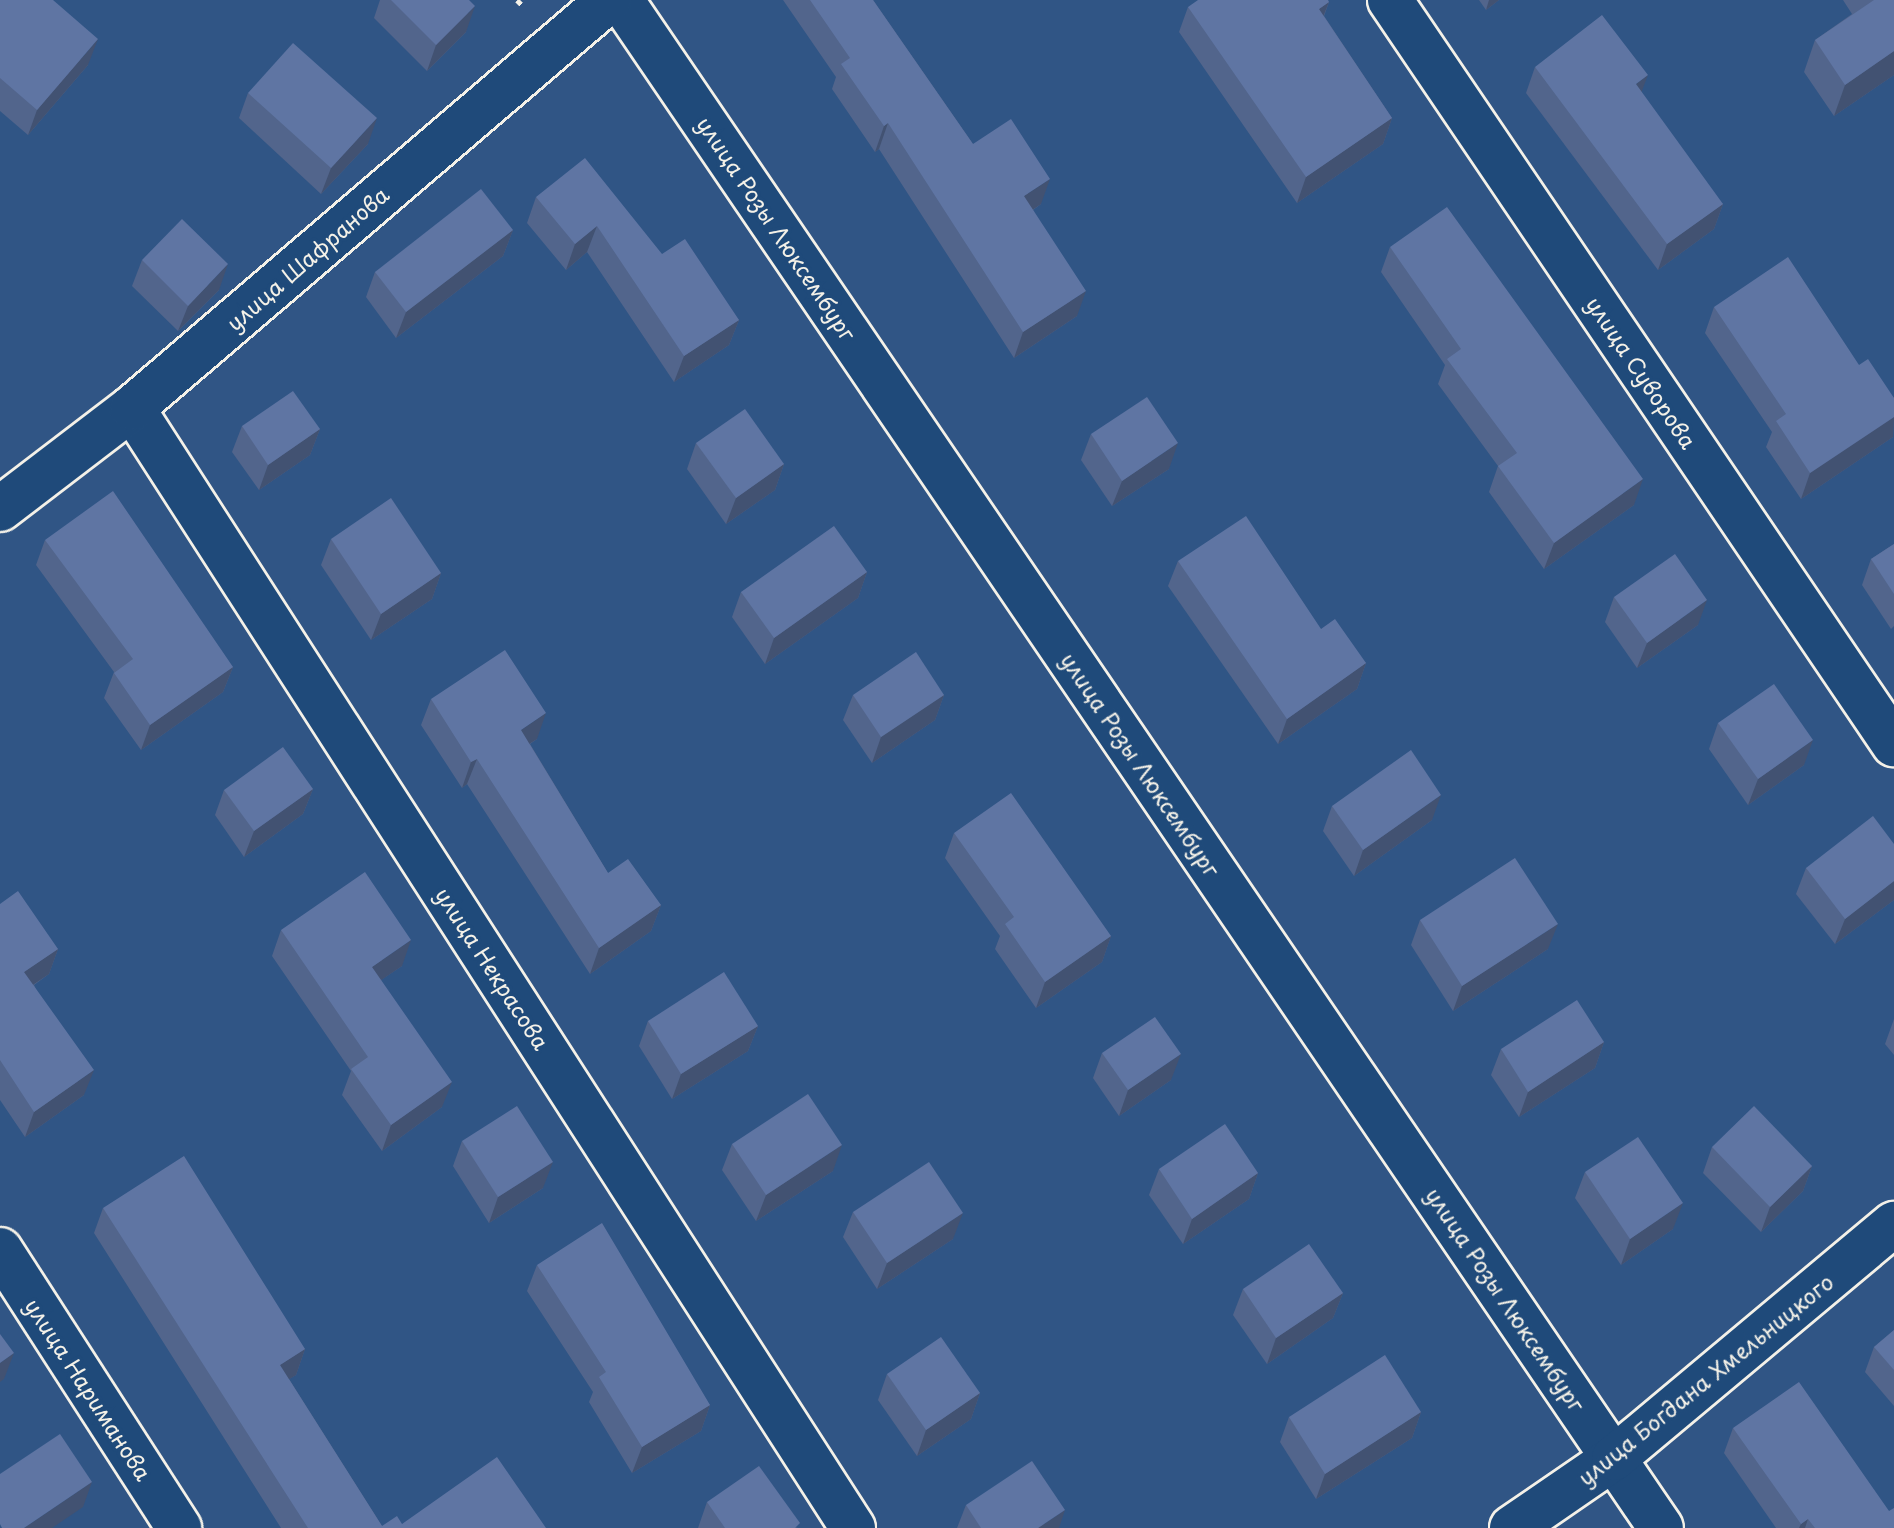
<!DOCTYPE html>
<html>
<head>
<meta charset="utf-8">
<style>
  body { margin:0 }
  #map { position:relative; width:1894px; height:1528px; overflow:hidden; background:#305585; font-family:"Playpen Sans",sans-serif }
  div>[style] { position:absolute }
  .path>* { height:5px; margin-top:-2.5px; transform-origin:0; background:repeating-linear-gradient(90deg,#f4f1e8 0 6px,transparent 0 12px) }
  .roads { filter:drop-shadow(2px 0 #f4f1e8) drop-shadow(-2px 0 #f4f1e8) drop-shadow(0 2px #f4f1e8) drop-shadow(0 -2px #f4f1e8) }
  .minor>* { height:44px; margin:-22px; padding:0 22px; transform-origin:22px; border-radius:22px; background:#1f4a7a }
  .wall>* { inset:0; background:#52658c }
  .shaded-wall>* { inset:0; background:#425272 }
  .building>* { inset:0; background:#5f75a3 }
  span { translate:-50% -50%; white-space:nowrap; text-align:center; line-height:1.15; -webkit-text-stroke:7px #1f4a7a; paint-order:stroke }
  .street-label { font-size:22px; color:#f4f1e8 }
</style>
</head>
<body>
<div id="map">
  <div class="path">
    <i style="left:517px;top:0;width:11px;rotate:45deg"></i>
  </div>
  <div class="roads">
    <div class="minor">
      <i style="left:621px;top:0;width:1848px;rotate:55.76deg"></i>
      <i style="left:1390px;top:0;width:899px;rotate:55.89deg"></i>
      <i style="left:132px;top:408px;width:1332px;rotate:57.23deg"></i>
      <i style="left:0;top:509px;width:166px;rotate:-37.4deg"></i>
      <i style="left:132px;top:408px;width:628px;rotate:-40.54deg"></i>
      <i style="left:0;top:1250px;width:331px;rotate:57.2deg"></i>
      <i style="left:1512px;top:1528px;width:124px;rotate:-34.5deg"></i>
      <i style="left:1614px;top:1458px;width:365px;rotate:-39.9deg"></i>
    </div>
  </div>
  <div class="wall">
    <i style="clip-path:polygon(0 0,88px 65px,28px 135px,0 111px)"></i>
    <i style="clip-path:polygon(380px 0,469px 0,466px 32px,427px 71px,374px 18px)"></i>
    <i style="clip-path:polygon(783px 0,873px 0,973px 144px,1041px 204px,1033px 210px,1077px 316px,1014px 358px,879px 149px,875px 152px,832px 89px,836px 77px)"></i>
    <i style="clip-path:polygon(1479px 0,1499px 0,1486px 10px)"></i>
    <i style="clip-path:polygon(1843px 0,1894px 0,1894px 75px,1834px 116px,1804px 72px,1815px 40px,1852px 14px)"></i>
    <i style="clip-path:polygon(1329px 2px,1324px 16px,1392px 118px,1383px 144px,1297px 203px,1179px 32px,1188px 7px)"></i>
    <i style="clip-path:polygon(1535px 67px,1723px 204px,1714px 229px,1658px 270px,1526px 93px)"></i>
    <i style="clip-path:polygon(248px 93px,368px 144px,321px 194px,239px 118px)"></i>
    <i style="clip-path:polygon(536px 197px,662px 254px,739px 320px,729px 345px,674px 382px,587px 252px,566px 270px,527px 223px)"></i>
    <i style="clip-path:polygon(513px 230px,503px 256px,396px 338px,366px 297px,375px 272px)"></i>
    <i style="clip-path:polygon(1390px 247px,1634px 505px,1544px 569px,1489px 492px,1498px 466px,1438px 384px,1445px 365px,1381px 272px)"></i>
    <i style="clip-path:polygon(142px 260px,219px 290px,178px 331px,132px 286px)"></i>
    <i style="clip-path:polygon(1714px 307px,1859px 365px,1894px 398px,1893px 437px,1801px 499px,1766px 447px,1772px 432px,1705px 333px)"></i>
    <i style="clip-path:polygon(242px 426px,320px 429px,310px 455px,259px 490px,232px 452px)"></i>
    <i style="clip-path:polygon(1091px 434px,1169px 469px,1112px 506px,1081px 460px)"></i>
    <i style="clip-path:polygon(696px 443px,784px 464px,775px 490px,726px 524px,687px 469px)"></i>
    <i style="clip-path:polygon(331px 539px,441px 573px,432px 599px,371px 640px,321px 565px)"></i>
    <i style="clip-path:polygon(45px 540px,233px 667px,223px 692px,141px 750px,104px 698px,114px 672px,36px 565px)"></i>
    <i style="clip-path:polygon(1894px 544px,1894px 626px,1891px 629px,1862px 585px,1871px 559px)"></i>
    <i style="clip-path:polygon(1178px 561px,1321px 629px,1366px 663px,1357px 689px,1278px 744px,1168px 586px)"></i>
    <i style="clip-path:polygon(867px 572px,858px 598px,765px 664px,732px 617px,741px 592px)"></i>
    <i style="clip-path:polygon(1614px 597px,1698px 625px,1637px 668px,1605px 622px)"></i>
    <i style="clip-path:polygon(853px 695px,944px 695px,935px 720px,872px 763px,843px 720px)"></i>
    <i style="clip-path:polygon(431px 699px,537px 739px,530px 744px,608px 873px,661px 905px,651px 931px,590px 974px,467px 784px,462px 788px,421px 725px)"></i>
    <i style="clip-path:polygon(1718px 723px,1804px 765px,1748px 805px,1709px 749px)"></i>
    <i style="clip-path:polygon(313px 789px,303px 814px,244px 857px,215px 815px,224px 790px)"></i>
    <i style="clip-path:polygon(1332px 806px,1432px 820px,1354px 876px,1323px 831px)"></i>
    <i style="clip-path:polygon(954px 833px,1111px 936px,1102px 962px,1036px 1008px,995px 949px,1000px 936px,945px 858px)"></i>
    <i style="clip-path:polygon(1894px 844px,1894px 900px,1835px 944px,1796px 894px,1806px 868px)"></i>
    <i style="clip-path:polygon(0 904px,58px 949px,49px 974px,34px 985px,84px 1095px,25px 1137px,0 1100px)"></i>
    <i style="clip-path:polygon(1420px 920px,1548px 949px,1453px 1011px,1411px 945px)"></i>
    <i style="clip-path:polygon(281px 930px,402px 966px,381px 980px,442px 1107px,382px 1151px,342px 1095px,351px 1071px,272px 956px)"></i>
    <i style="clip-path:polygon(1894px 1019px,1894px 1055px,1885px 1044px)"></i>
    <i style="clip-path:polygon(648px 1021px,758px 1026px,748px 1051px,672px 1099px,639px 1046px)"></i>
    <i style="clip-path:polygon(1604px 1042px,1595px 1068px,1519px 1117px,1491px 1075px,1501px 1049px)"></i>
    <i style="clip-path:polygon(1102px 1053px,1171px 1080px,1119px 1116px,1093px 1078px)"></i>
    <i style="clip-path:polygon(462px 1141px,543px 1188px,489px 1223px,453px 1166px)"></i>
    <i style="clip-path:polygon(732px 1144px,833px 1171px,756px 1221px,722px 1170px)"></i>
    <i style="clip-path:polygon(1712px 1147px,1812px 1166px,1803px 1191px,1761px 1232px,1703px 1173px)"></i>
    <i style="clip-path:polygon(1159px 1169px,1258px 1173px,1249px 1199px,1183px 1244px,1149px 1195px)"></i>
    <i style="clip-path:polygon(1585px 1172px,1673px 1229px,1621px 1265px,1575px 1198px)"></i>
    <i style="clip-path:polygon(103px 1208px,305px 1349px,296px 1375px,289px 1379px,382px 1526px,402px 1524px,546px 1528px,281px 1528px,94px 1233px)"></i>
    <i style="clip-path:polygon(853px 1212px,953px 1239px,877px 1289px,843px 1237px)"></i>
    <i style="clip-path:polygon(537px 1265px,710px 1405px,701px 1431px,632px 1473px,589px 1402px,593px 1392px,527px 1291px)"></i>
    <i style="clip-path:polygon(1243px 1289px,1343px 1293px,1333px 1318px,1267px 1364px,1233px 1315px)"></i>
    <i style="clip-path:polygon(1894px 1330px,1894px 1406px,1865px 1372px,1874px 1347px)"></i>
    <i style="clip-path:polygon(887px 1374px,980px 1393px,971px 1419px,917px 1456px,878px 1400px)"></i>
    <i style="clip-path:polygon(1421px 1412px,1412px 1438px,1316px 1499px,1280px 1442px,1289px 1417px)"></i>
    <i style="clip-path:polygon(1733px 1428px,1889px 1511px,1894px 1528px,1776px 1528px,1724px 1453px)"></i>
    <i style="clip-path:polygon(707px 1502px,798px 1528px,698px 1528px)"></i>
    <i style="clip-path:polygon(966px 1505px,1059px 1528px,957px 1528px)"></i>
  </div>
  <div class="shaded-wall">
    <i style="clip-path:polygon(1489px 0,1499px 0,1486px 10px)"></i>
    <i style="clip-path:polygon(1329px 2px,1319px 27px,1319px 9px)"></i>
    <i style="clip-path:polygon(475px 6px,466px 32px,427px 71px,436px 45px)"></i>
    <i style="clip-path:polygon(98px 39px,88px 65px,28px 135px,37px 110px)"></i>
    <i style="clip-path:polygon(1894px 51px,1894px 75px,1834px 116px,1845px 85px)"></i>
    <i style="clip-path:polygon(1648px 75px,1638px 101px,1636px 84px)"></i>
    <i style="clip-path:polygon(377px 118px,368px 144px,321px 194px,331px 168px)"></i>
    <i style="clip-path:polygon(1392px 118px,1383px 144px,1297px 203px,1306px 177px)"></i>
    <i style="clip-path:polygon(888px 123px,879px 149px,875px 152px,884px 126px)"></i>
    <i style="clip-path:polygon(1050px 179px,1041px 204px,1015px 222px,1024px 196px)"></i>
    <i style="clip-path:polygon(1723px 204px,1714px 229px,1658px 270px,1667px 244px)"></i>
    <i style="clip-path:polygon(597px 226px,587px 252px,566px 270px,575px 244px)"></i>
    <i style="clip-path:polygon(513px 230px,503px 256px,396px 338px,406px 312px)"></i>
    <i style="clip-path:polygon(228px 264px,219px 290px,178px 331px,188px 306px)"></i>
    <i style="clip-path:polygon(1086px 291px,1077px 316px,1014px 358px,1023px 332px)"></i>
    <i style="clip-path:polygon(739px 320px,729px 345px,674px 382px,684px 356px)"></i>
    <i style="clip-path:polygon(1894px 417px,1893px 437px,1801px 499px,1810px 473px)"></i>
    <i style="clip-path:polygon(320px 429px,310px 455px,259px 490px,268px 465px)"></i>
    <i style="clip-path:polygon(1178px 443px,1169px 469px,1112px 506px,1122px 481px)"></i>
    <i style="clip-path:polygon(784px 464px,775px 490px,726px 524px,736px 498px)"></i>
    <i style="clip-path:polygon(1643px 479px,1634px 505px,1544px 569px,1554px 543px)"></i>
    <i style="clip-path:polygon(867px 572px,858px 598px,765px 664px,774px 638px)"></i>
    <i style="clip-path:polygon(441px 573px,432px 599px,371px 640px,381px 614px)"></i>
    <i style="clip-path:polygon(1707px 600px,1698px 625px,1637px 668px,1647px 643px)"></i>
    <i style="clip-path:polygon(1366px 663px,1357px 689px,1278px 744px,1287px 719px)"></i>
    <i style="clip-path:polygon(233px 667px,223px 692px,141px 750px,150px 725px)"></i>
    <i style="clip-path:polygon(944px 695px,935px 720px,872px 763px,881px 737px)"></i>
    <i style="clip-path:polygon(546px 713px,537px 739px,512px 755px,521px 730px)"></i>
    <i style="clip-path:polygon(1813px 740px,1804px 765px,1748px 805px,1758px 779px)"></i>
    <i style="clip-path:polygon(477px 759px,467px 784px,462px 788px,471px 762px)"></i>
    <i style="clip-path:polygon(313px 789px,303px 814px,244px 857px,254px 831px)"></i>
    <i style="clip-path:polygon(1441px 795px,1432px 820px,1354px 876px,1363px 850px)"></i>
    <i style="clip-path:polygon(1894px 881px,1894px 900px,1835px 944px,1845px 919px)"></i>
    <i style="clip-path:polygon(661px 905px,651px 931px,590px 974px,599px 948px)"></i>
    <i style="clip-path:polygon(1558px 924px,1548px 949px,1453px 1011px,1462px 986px)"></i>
    <i style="clip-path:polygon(1111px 936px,1102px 962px,1036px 1008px,1045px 982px)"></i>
    <i style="clip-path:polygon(411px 940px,402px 966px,362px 993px,372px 967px)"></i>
    <i style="clip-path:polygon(58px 949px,49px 974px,15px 997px,24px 972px)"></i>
    <i style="clip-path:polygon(758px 1026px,748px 1051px,672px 1099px,681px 1074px)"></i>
    <i style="clip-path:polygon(1604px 1042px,1595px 1068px,1519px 1117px,1528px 1092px)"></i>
    <i style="clip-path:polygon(1181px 1054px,1171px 1080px,1119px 1116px,1128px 1090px)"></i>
    <i style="clip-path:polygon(94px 1070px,84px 1095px,25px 1137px,34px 1112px)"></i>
    <i style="clip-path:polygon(452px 1082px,442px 1107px,382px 1151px,391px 1125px)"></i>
    <i style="clip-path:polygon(842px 1145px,833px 1171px,756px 1221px,766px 1195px)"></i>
    <i style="clip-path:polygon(553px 1162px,543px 1188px,489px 1223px,498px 1197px)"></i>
    <i style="clip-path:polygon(1812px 1166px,1803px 1191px,1761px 1232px,1770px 1207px)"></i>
    <i style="clip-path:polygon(1258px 1173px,1249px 1199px,1183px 1244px,1192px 1219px)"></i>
    <i style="clip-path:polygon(1683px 1203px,1673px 1229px,1621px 1265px,1630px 1239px)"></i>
    <i style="clip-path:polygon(963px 1213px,953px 1239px,877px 1289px,887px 1263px)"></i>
    <i style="clip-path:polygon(1343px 1293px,1333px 1318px,1267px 1364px,1276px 1338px)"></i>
    <i style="clip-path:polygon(305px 1349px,296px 1375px,270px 1391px,280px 1365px)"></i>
    <i style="clip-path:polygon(14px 1353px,4px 1379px,0 1382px,0 1363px)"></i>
    <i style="clip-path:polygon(980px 1393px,971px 1419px,917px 1456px,926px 1430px)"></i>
    <i style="clip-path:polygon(710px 1405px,701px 1431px,632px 1473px,642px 1447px)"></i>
    <i style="clip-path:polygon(1421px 1412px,1412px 1438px,1316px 1499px,1325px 1474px)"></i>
    <i style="clip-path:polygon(92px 1482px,83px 1507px,52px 1528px,24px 1528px)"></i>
    <i style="clip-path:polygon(1065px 1510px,1059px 1528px,1038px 1528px)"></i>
    <i style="clip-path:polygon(1808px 1519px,1805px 1528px,1799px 1528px,1801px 1524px)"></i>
  </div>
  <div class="building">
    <i style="clip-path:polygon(0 0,53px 0,98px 39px,37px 110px,0 78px)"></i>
    <i style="clip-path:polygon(391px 0,469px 0,475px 6px,436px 45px)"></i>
    <i style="clip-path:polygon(810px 0,873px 0,973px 144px,1011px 119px,1050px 179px,1024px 196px,1086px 291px,1023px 332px,888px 123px,884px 126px,841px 64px,850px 58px)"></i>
    <i style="clip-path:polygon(1198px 0,1328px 0,1329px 2px,1319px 9px,1392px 118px,1306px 177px,1188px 7px)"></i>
    <i style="clip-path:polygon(1874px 0,1894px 0,1894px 51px,1845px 85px,1815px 40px)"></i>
    <i style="clip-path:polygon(1602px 15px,1648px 75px,1636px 84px,1723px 204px,1667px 244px,1535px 67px)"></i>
    <i style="clip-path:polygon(293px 43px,377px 118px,331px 168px,248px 93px)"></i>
    <i style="clip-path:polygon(585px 158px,662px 254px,685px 239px,739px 320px,684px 356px,597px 226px,575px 244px,536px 197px)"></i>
    <i style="clip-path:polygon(481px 189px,513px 230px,406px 312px,375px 272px)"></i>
    <i style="clip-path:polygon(1447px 207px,1643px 479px,1554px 543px,1498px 466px,1517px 453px,1447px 359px,1461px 349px,1390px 247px)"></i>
    <i style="clip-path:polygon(182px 219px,228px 264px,188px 306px,142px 260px)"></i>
    <i style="clip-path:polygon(1788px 257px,1859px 365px,1868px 359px,1894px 398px,1894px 417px,1810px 473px,1776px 421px,1786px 414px,1714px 307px)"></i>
    <i style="clip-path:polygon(293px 391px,320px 429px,268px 465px,242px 426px)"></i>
    <i style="clip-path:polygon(1147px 397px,1178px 443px,1122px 481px,1091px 434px)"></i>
    <i style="clip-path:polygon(745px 409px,784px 464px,736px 498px,696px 443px)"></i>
    <i style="clip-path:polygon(113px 491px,233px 667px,150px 725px,114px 673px,133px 659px,45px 540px)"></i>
    <i style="clip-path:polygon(391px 498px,441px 573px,381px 614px,331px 539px)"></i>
    <i style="clip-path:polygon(1246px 516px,1321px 629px,1335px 619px,1366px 663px,1287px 719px,1178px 561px)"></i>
    <i style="clip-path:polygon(834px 526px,867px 572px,774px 638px,741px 592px)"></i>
    <i style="clip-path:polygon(1894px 544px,1894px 594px,1871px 559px)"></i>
    <i style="clip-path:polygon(1675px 554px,1707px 600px,1647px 643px,1614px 597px)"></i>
    <i style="clip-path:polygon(505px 650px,546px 713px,521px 730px,608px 873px,628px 859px,661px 905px,599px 948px,477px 759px,471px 762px,431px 699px)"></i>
    <i style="clip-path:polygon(916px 652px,944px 695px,881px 737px,853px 695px)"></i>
    <i style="clip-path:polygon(1774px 684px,1813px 740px,1758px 779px,1718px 723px)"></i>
    <i style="clip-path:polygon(283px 747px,313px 789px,254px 831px,224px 790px)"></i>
    <i style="clip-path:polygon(1411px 750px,1441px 795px,1363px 850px,1332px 806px)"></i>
    <i style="clip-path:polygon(1011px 793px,1111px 936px,1045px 982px,1005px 924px,1014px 917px,954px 833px)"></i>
    <i style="clip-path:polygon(1873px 816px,1894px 844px,1894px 881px,1845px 919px,1806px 868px)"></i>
    <i style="clip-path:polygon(1515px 858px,1558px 924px,1462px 986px,1420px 920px)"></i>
    <i style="clip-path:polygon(365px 872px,411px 940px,372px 967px,452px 1082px,391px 1125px,351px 1069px,368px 1057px,281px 930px)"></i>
    <i style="clip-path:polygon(18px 891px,58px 949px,24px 972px,94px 1070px,34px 1112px,0 1060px,0 904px)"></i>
    <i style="clip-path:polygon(724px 972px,758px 1026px,681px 1074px,648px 1021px)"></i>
    <i style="clip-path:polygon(1577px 1000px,1604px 1042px,1528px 1092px,1501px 1049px)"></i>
    <i style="clip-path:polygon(1155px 1017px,1181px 1054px,1128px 1090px,1102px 1053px)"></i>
    <i style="clip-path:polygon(808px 1094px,842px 1145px,766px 1195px,732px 1144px)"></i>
    <i style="clip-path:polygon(517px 1106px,553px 1162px,498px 1197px,462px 1141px)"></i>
    <i style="clip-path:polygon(1754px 1106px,1812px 1166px,1770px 1207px,1712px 1147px)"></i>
    <i style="clip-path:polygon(1225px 1124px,1258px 1173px,1192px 1219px,1159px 1169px)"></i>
    <i style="clip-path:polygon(1638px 1137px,1683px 1203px,1630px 1239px,1585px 1172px)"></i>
    <i style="clip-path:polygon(184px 1156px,305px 1349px,280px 1365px,382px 1526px,397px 1516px,402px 1524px,497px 1457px,546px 1528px,308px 1528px,103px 1208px)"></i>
    <i style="clip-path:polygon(929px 1162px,963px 1213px,887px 1263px,853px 1212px)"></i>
    <i style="clip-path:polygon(602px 1223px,710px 1405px,642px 1447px,599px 1377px,606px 1372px,537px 1265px)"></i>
    <i style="clip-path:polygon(1309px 1244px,1343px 1293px,1276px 1338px,1243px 1289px)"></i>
    <i style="clip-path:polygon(1894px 1330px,1894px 1370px,1874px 1347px)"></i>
    <i style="clip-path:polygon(0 1334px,14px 1353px,0 1363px)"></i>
    <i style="clip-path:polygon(941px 1337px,980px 1393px,926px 1430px,887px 1374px)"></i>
    <i style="clip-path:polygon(1385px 1355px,1421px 1412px,1325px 1474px,1289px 1417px)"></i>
    <i style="clip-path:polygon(1799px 1382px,1889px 1511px,1894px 1508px,1894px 1528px,1815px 1528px,1808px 1519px,1801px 1524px,1733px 1428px)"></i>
    <i style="clip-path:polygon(60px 1434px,92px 1482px,24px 1528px,2px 1528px,0 1524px,0 1474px)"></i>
    <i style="clip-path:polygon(1032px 1461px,1065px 1510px,1038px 1528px,981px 1528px,966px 1505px)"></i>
    <i style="clip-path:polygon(759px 1466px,800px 1523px,795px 1528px,725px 1528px,707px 1502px)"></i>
  </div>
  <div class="street-label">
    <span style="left:777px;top:228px;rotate:56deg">улица Розы Люксембург</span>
    <span style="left:307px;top:258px;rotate:-41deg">улица Шафранова</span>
    <span style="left:1642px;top:372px;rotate:56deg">улица Суворова</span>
    <span style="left:1141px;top:764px;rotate:56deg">улица Розы Люксембург</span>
    <span style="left:493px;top:968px;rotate:57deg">улица Некрасова</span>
    <span style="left:1506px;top:1299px;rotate:56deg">улица Розы Люксембург</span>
    <span style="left:1705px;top:1379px;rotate:-39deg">улица Богдана Хмельницкого</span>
    <span style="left:89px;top:1389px;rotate:57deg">улица Нариманова</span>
  </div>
</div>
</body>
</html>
